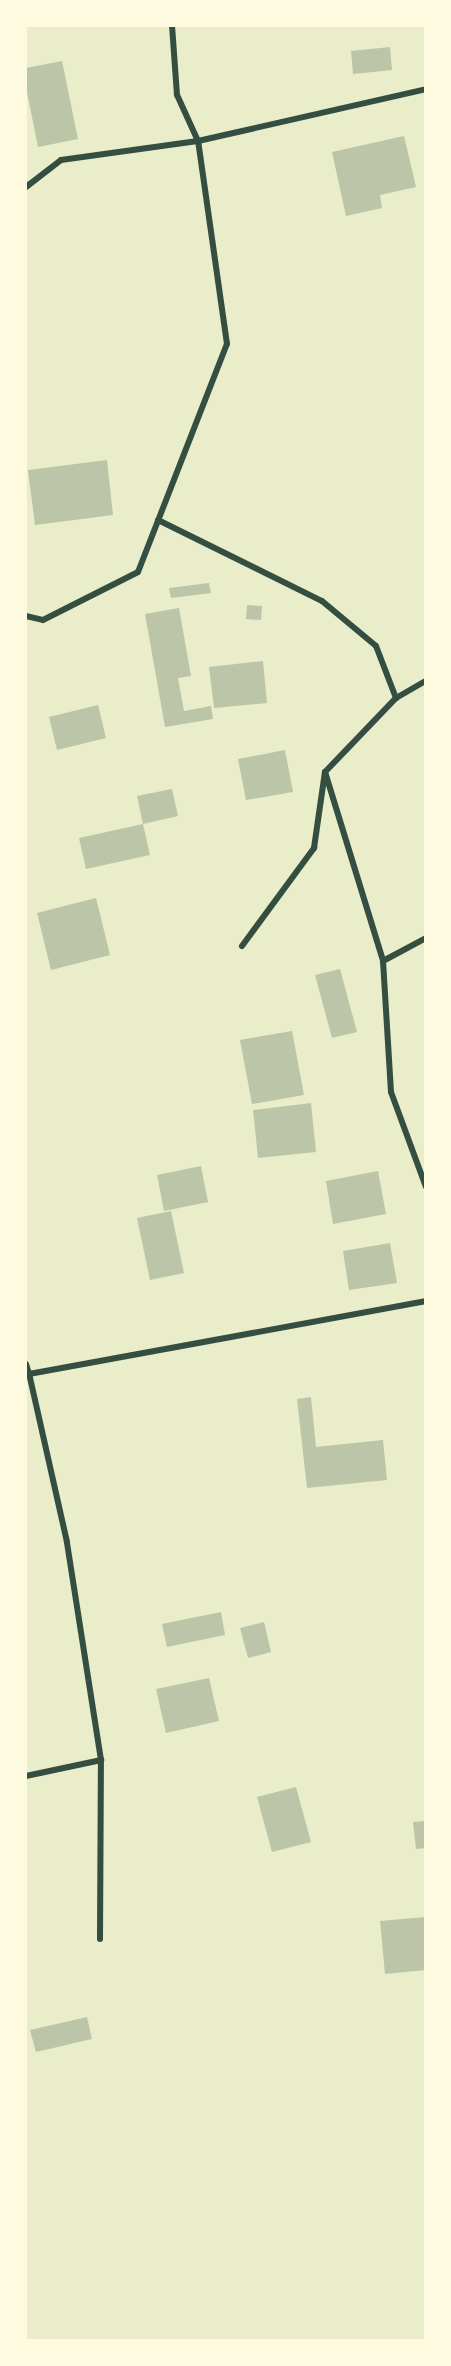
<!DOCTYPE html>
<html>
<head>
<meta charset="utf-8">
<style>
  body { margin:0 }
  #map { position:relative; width:451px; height:2366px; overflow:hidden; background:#e9edc9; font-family:Poppins,sans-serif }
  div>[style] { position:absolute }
  .building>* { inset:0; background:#bcc5a7 }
  .minor>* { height:6px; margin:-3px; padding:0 3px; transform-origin:3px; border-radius:3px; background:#344e41 }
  span { translate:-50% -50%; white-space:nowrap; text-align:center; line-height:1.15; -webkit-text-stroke:4.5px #fefae0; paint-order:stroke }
  .frame { position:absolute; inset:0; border:27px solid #fefae0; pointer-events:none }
</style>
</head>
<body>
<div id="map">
  <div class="building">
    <i style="clip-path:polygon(390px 47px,392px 70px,353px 74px,351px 51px)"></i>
    <i style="clip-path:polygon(62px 61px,78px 139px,38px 147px,26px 87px,26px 68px)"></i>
    <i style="clip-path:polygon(404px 136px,416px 187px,380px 195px,382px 208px,346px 216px,332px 152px)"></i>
    <i style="clip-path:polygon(107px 460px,113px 515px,35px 525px,28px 470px)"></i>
    <i style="clip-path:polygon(209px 583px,211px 593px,171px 598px,169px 588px)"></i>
    <i style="clip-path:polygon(247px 605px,262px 606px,261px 620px,246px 619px)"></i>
    <i style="clip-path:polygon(179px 608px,191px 676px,178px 678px,184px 711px,211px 706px,213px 719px,165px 727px,145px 614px)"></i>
    <i style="clip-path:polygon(263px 661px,267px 703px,214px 708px,209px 667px)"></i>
    <i style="clip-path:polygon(98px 705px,106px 738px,57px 750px,49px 717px)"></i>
    <i style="clip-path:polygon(285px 750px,293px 792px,246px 800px,238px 759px)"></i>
    <i style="clip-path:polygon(172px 789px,178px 816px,143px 824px,137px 796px)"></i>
    <i style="clip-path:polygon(143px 824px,150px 855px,86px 869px,79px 838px)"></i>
    <i style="clip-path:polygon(96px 898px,110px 955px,51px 970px,37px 913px)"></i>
    <i style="clip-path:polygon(340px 969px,357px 1032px,332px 1038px,315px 975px)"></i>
    <i style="clip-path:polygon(292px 1031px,304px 1095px,252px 1104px,240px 1040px)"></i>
    <i style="clip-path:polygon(311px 1103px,316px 1152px,258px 1158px,253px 1110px)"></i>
    <i style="clip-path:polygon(201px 1166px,208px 1202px,164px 1211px,157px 1175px)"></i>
    <i style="clip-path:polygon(378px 1171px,386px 1214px,333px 1224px,326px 1181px)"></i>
    <i style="clip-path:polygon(171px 1211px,184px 1273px,150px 1280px,137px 1218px)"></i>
    <i style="clip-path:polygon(390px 1243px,397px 1283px,349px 1290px,343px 1251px)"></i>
    <i style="clip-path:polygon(311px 1397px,316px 1447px,383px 1440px,387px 1480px,307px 1488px,297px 1399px)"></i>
    <i style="clip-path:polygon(221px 1612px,225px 1635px,167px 1647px,162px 1624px)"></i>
    <i style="clip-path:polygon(264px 1622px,271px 1652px,248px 1658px,240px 1628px)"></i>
    <i style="clip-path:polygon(209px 1678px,219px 1721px,166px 1733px,156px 1689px)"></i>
    <i style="clip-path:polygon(296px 1787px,311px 1842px,272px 1852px,257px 1797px)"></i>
    <i style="clip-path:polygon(426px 1821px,426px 1848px,416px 1849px,413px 1822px)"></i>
    <i style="clip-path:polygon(426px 1917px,426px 1970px,385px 1974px,380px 1921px)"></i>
    <i style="clip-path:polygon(87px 2017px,92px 2039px,36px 2052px,30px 2030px)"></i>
  </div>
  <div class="minor">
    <i style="left:26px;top:187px;width:44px;rotate:-37.6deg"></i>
    <i style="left:61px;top:160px;width:138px;rotate:-7.9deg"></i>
    <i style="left:198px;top:141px;width:234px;rotate:-12.8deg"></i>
    <i style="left:158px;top:520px;width:183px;rotate:26.3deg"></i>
    <i style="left:322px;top:601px;width:70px;rotate:39.8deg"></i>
    <i style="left:376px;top:646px;width:56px;rotate:69deg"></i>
    <i style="left:26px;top:616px;width:17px;rotate:13deg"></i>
    <i style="left:43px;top:620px;width:106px;rotate:-26.8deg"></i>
    <i style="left:138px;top:572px;width:245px;rotate:-68.7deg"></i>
    <i style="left:227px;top:344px;width:205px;rotate:-98.1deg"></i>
    <i style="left:198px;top:141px;width:51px;rotate:-114.5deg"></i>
    <i style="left:177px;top:95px;width:69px;rotate:-94.1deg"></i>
    <i style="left:325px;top:772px;width:198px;rotate:72.9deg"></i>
    <i style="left:383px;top:961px;width:131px;rotate:86.5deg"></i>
    <i style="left:391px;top:1092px;width:101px;rotate:69.8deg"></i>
    <i style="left:242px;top:946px;width:122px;rotate:-53.7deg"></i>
    <i style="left:314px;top:848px;width:77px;rotate:-81.8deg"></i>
    <i style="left:325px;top:772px;width:103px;rotate:-46.2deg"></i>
    <i style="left:396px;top:698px;width:34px;rotate:-30deg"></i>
    <i style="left:383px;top:961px;width:49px;rotate:-28.1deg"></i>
    <i style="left:26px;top:1364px;width:10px;rotate:73deg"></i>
    <i style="left:29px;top:1374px;width:404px;rotate:-10.4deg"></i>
    <i style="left:26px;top:1776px;width:77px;rotate:-12deg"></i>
    <i style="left:101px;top:1760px;width:221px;rotate:-98.9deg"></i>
    <i style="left:67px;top:1542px;width:172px;rotate:-102.7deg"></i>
    <i style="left:100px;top:1939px;width:179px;rotate:-89.7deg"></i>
  </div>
  <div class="frame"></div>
</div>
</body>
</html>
